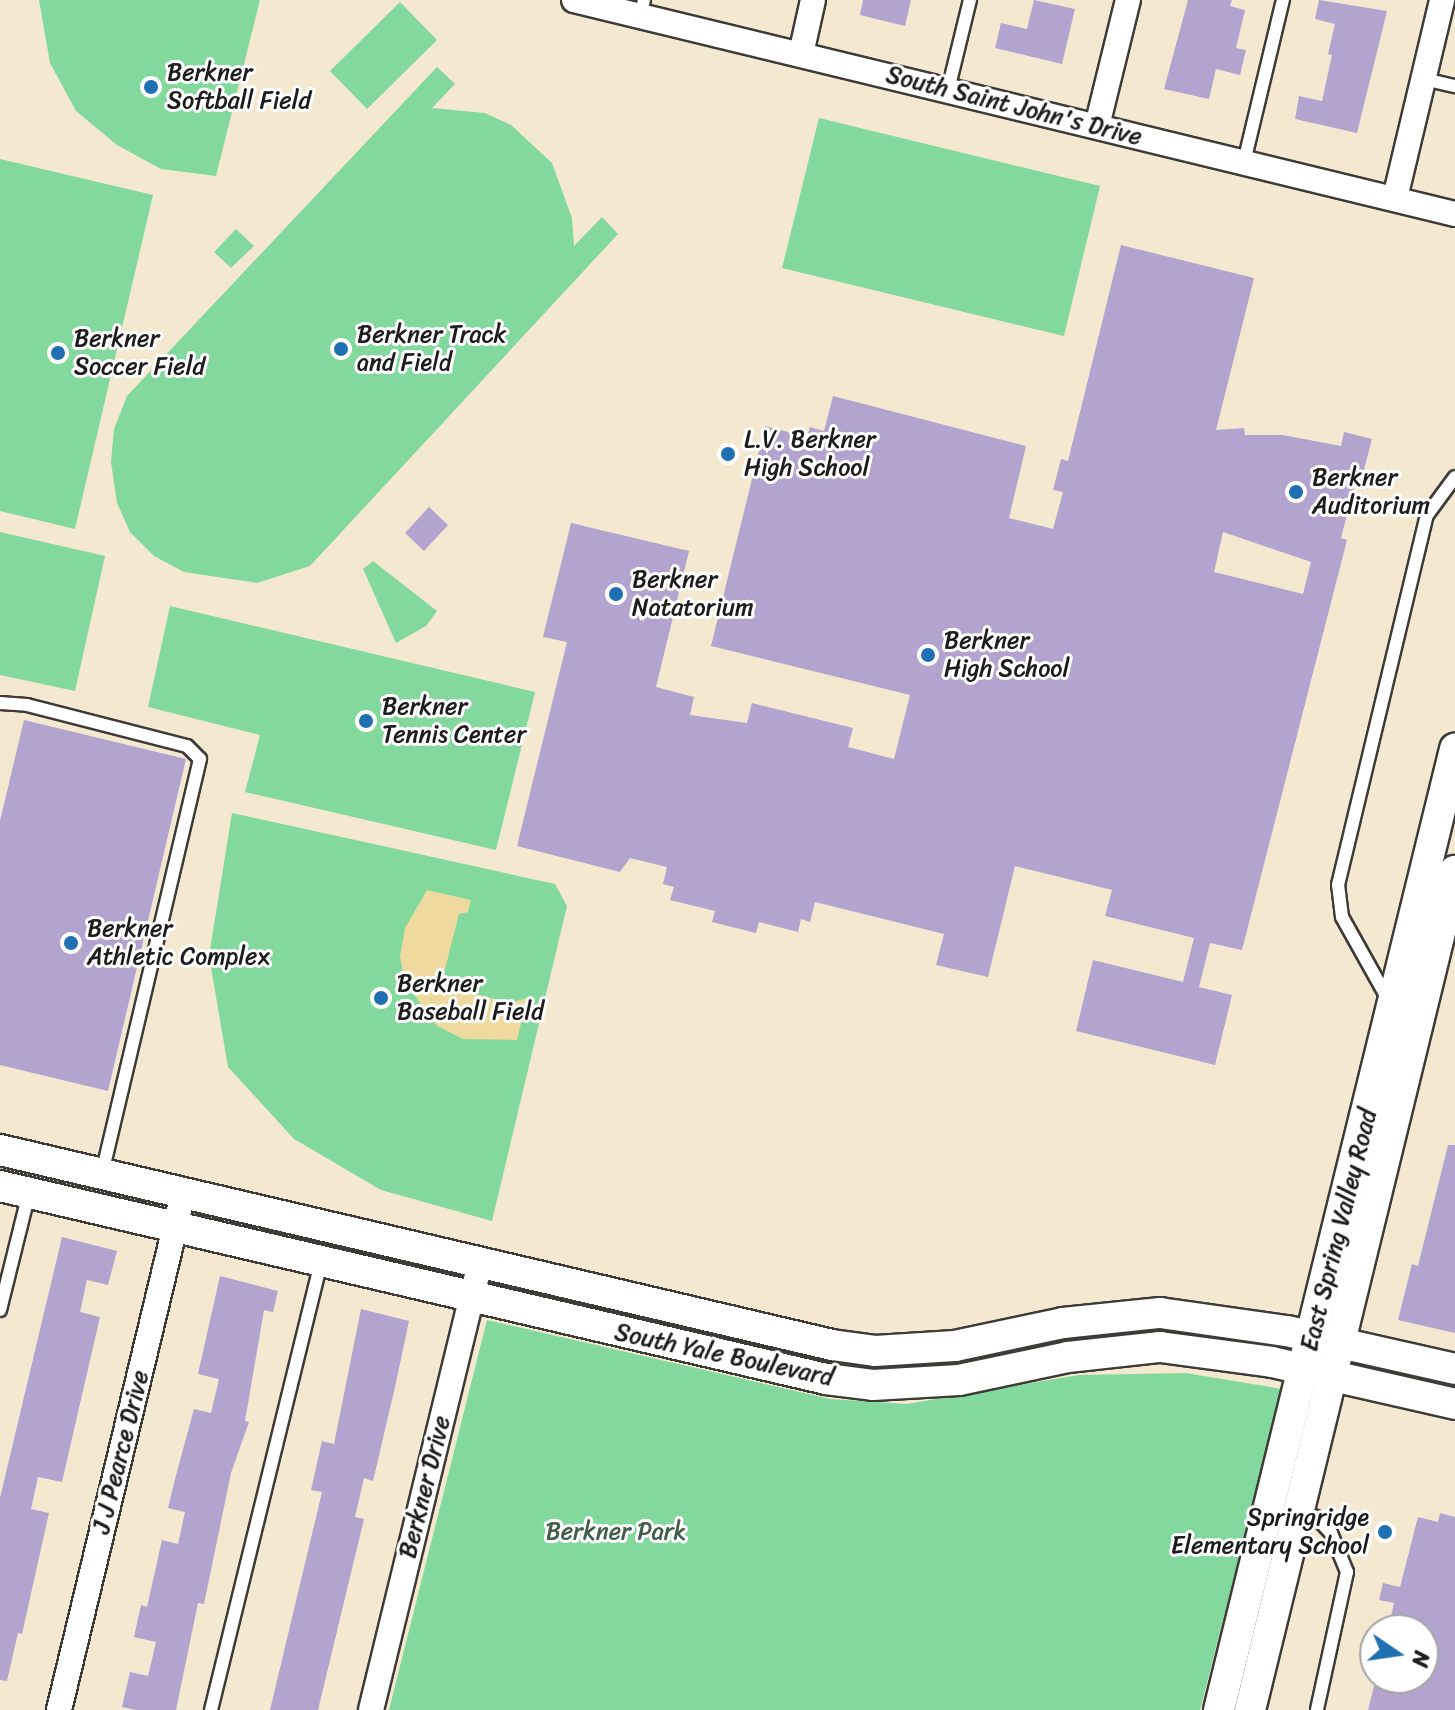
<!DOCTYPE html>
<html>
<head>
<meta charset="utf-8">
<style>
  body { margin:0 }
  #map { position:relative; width:1455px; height:1710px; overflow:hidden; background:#f4e8d1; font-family:Sriracha,sans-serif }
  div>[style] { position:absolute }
  .green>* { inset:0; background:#83d99d }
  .sand>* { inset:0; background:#eeda9e }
  .building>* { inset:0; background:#b2a4cf }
  .roads { filter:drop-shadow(2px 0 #3c3b37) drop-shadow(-2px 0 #3c3b37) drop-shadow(0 2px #3c3b37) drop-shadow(0 -2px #3c3b37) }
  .service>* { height:12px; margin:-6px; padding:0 6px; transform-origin:6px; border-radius:6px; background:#fff }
  .minor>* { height:24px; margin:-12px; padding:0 12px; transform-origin:12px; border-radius:12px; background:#fff }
  .tertiary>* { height:30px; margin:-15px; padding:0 15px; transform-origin:15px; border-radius:15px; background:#fff }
  .dots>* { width:22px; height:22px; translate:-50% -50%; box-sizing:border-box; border:4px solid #fff; border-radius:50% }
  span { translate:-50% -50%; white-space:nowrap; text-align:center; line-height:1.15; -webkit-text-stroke:6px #fff; paint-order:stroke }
  .poi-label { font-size:24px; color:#1c1c1c }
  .left { translate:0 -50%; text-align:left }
  .right { translate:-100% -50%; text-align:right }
  .street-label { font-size:24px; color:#1c1c1c }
  .park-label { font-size:24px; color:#405e49 }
  .north { position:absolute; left:1359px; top:1614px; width:80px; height:80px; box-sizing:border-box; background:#fff; border:2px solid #a4a4a4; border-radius:50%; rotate:103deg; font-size:22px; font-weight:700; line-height:32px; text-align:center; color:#1c1c1c }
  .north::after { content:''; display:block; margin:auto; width:28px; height:36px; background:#1f6fb2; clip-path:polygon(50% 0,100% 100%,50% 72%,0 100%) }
</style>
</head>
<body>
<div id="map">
  <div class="green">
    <i style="clip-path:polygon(39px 0,260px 0,216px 176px,161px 169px,117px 145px,76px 111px,50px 63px)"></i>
    <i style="clip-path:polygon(400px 2px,437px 40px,367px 109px,330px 71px)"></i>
    <i style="clip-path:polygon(437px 67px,455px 84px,432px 108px,485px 113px,511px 125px,552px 163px,572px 218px,574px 246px,602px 217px,618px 234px,310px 566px,257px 583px,184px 572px,154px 556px,130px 532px,117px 503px,111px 462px,114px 429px,127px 396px)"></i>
    <i style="clip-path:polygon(819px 118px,1100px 186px,1064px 336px,782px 268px)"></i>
    <i style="clip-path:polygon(0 159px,153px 195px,75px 529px,0 511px)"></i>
    <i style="clip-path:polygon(236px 229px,254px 246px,231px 268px,214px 252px)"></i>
    <i style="clip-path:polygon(0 532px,105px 556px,75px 691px,0 675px)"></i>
    <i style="clip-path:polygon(373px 561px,437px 611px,426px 626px,396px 643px,363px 569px)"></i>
    <i style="clip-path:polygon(170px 606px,535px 692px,496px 850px,245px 792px,260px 735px,148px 707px)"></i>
    <i style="clip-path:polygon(232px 813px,555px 884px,567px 906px,492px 1221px,381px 1190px,294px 1139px,228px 1067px,209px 956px)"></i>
    <i style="clip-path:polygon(487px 1320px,830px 1399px,907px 1404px,1079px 1375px,1186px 1373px,1282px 1389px,1200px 1710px,389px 1710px)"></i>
  </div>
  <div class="sand">
    <i style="clip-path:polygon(427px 890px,471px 900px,468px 912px,459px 914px,444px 973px,449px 987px,510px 1003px,527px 998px,517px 1040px,463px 1039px,437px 1026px,405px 982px,400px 957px,405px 928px)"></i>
  </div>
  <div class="building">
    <i style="clip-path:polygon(863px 0,911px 0,905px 26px,860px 15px)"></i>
    <i style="clip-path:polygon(1034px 0,1075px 9px,1062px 64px,995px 48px,1001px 23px,1027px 29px)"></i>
    <i style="clip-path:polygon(1188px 0,1232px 0,1230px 6px,1245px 10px,1236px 48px,1246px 50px,1240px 75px,1216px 69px,1209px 99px,1164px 89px)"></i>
    <i style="clip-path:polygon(1319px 0,1387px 11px,1357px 133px,1295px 119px,1299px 96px,1322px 101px,1332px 55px,1328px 54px,1335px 24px,1315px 19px)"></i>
    <i style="clip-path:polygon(evenodd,1121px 245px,1254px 278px,1216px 430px,1244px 428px,1245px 435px,1283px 435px,1341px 446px,1344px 432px,1372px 439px,1361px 481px,1356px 480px,1341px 538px,1347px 540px,1242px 950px,1210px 943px,1199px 987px,1232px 995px,1215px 1065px,1076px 1031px,1093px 960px,1183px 982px,1194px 938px,1105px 916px,1112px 890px,1015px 866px,988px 977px,936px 965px,944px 934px,815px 902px,810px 922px,801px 919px,798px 932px,759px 922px,756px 933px,712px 922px,715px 911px,670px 900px,674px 887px,663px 884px,667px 867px,630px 858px,620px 872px,517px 846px,567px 642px,543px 637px,571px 523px,689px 551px,656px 687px,694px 697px,690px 715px,747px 723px,752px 703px,853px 728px,848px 747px,894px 759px,910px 695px,711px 646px,765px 426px,807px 437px,810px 427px,824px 431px,833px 396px,1026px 446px,1009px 518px,1053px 529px,1063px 492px,1053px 490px,1061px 459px,1068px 461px,1121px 245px,1223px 532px,1311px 562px,1303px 594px,1214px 572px,1223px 532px)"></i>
    <i style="clip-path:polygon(429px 507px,448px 525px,424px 551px,405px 533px)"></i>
    <i style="clip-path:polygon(24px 720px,186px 759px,108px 1091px,0 1065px,0 821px)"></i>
    <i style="clip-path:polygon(1448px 1145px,1455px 1145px,1455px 1333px,1398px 1320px,1412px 1264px,1418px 1266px)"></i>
    <i style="clip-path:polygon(62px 1237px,117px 1251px,108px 1285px,87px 1280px,80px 1312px,100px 1317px,62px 1482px,38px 1477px,31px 1509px,49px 1513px,22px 1634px,18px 1633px,7px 1681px,0 1680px,0 1498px)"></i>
    <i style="clip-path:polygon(220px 1276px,278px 1291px,273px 1312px,264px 1310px,245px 1421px,249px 1422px,231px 1473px,204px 1604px,198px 1603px,176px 1710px,136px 1710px,122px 1707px,130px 1672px,148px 1676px,156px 1642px,134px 1637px,141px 1605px,147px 1607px,162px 1540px,178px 1544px,185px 1512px,168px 1508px,176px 1475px,194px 1409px,211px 1413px,219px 1379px,198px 1374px)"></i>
    <i style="clip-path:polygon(361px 1309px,409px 1321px,395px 1387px,373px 1481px,364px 1478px,355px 1517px,364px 1519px,318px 1710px,270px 1710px,322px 1492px,311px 1490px,322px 1441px,334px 1444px)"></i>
    <i style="clip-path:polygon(1440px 1513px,1455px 1517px,1455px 1710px,1368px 1710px,1376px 1678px,1423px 1678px,1423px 1630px,1388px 1630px,1394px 1603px,1379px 1600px,1383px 1583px,1400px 1587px,1418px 1517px,1438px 1522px)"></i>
  </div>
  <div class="roads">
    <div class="service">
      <i style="left:640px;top:16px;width:16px;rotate:-76deg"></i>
      <i style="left:1424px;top:79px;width:32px;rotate:13deg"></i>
      <i style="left:948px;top:90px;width:93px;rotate:-76.3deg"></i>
      <i style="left:1244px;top:162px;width:167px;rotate:-76.5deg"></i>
      <i style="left:0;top:703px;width:27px;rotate:4deg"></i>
      <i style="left:27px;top:705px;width:165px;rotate:14.4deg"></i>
      <i style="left:187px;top:746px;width:18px;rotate:45deg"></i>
      <i style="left:200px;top:759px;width:425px;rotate:103.3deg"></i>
      <i style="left:1389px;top:1001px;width:96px;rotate:-119.2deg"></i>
      <i style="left:1342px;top:917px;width:32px;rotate:-97deg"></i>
      <i style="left:1338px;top:885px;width:381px;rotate:-76.5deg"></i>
      <i style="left:1427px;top:515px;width:47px;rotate:-53.6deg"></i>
      <i style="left:0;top:1310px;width:121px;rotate:-76.1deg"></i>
      <i style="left:1299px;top:1510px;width:18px;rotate:22deg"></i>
      <i style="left:1316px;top:1517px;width:22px;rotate:47deg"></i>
      <i style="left:1331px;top:1533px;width:42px;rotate:67.7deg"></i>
      <i style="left:1347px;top:1572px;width:141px;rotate:102.3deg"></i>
      <i style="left:211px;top:1710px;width:461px;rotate:-76.2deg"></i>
    </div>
    <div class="minor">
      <i style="left:574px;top:0;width:907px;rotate:13.65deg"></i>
      <i style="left:801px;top:54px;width:55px;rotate:-77.5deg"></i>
      <i style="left:1097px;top:126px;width:130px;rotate:-76.2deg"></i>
      <i style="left:1395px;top:198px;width:204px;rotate:-76.6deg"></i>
      <i style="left:59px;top:1710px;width:531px;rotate:-76.49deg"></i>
      <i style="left:371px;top:1710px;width:459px;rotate:-76.3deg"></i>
    </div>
    <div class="tertiary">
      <i style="left:0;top:1150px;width:855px;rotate:13.19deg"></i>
      <i style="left:832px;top:1345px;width:43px;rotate:7.9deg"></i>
      <i style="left:875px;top:1351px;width:80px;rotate:-3.6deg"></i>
      <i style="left:955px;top:1346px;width:110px;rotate:-12deg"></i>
      <i style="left:1063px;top:1323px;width:98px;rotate:-5.9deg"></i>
      <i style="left:1160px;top:1313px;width:128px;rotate:8.1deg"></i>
      <i style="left:1287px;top:1331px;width:172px;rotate:12.7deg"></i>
      <i style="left:0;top:1186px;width:848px;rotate:13.15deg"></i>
      <i style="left:826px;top:1379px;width:47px;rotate:7.3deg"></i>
      <i style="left:873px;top:1385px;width:86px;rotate:-3.3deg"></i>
      <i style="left:959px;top:1380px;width:111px;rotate:-11.9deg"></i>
      <i style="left:1068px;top:1357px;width:93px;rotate:-6.2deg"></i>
      <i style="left:1160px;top:1347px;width:113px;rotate:7.6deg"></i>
      <i style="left:1272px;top:1362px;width:188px;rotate:12.9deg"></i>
      <i style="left:1219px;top:1710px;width:990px;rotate:-76.2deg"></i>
      <i style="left:1250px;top:1710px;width:864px;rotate:-76.27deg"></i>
    </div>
  </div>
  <div class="dots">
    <i style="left:151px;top:87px;background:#1f6fb2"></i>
    <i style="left:341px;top:349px;background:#1f6fb2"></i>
    <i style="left:58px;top:353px;background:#1f6fb2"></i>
    <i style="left:728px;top:454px;background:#1f6fb2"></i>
    <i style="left:1296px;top:492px;background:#1f6fb2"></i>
    <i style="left:616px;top:594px;background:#1f6fb2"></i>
    <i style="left:928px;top:655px;background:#1f6fb2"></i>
    <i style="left:366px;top:721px;background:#1f6fb2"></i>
    <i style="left:71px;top:943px;background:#1f6fb2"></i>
    <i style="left:381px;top:998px;background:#1f6fb2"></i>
    <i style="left:1385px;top:1532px;background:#1f6fb2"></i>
  </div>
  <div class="poi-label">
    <span class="left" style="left:167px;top:87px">Berkner<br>Softball Field</span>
    <span class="left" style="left:357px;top:349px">Berkner Track<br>and Field</span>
    <span class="left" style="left:74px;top:353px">Berkner<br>Soccer Field</span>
    <span class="left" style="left:744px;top:454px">L.V. Berkner<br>High School</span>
    <span class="left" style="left:1312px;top:492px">Berkner<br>Auditorium</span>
    <span class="left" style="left:632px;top:594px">Berkner<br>Natatorium</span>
    <span class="left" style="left:944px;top:655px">Berkner<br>High School</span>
    <span class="left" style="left:382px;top:721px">Berkner<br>Tennis Center</span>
    <span class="left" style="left:87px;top:943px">Berkner<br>Athletic Complex</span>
    <span class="left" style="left:397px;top:998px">Berkner<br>Baseball Field</span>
    <span class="right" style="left:1369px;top:1532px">Springridge<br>Elementary School</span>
  </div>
  <div class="street-label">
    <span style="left:1014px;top:106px;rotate:14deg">South Saint John's Drive</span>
    <span style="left:1339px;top:1230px;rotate:-76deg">East Spring Valley Road</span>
    <span style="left:724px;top:1355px;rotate:12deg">South Yale Boulevard</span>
    <span style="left:121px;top:1452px;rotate:-76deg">J J Pearce Drive</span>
    <span style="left:425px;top:1487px;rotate:-76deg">Berkner Drive</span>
  </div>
  <div class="park-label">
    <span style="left:616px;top:1532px">Berkner Park</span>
  </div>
  <div class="north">N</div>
</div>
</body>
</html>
